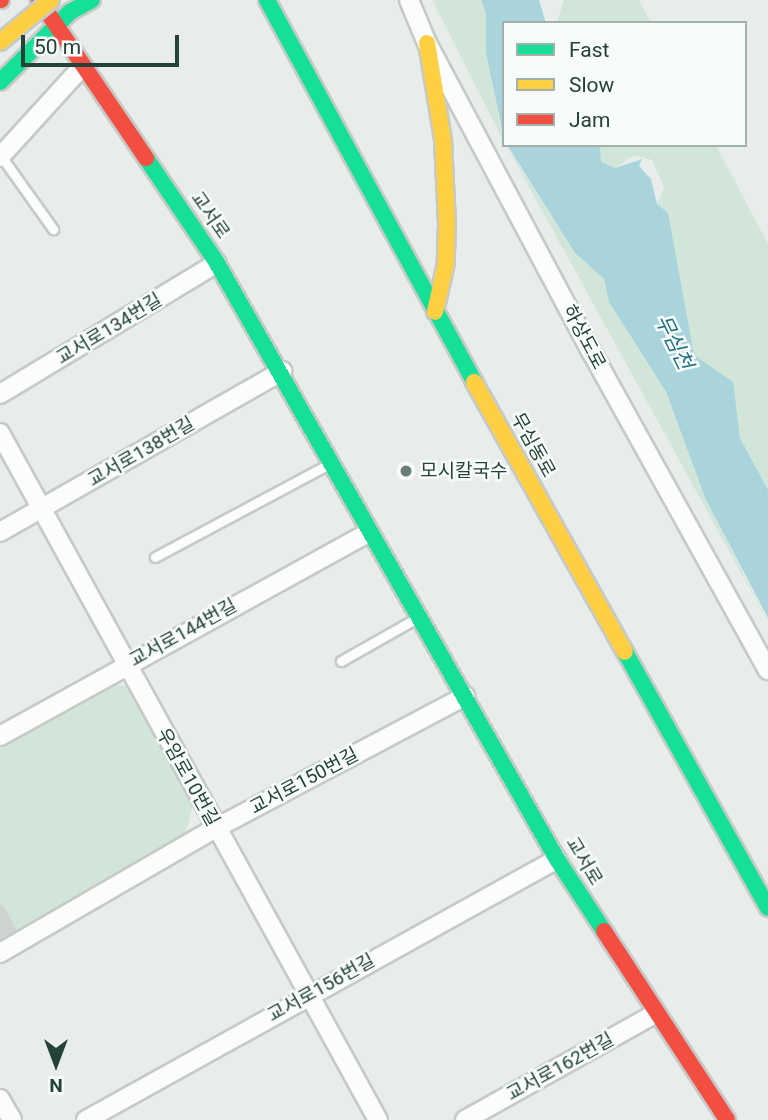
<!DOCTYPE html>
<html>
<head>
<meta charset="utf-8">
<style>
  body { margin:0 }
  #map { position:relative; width:768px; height:1120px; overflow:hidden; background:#e8edeb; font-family:Roboto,"Noto Sans KR",sans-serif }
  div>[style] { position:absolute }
  .green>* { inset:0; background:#d1e6d8 }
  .water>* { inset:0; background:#a9d4db }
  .building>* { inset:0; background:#cfd4d2 }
  .roads { filter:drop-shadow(2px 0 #c5cac8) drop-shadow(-2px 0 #c5cac8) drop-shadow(0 2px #c5cac8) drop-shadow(0 -2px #c5cac8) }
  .lane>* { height:9px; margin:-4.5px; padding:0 4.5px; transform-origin:4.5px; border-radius:4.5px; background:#fcfcfc }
  .street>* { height:18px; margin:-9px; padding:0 9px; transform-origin:9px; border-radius:9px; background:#fcfcfc }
  .fast>* { height:16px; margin:-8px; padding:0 8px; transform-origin:8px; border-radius:8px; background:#16e098 }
  .slow>* { height:16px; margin:-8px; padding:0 8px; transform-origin:8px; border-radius:8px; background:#ffcf43 }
  .jam>* { height:16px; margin:-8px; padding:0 8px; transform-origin:8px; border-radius:8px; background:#f24e42 }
  .bridges { filter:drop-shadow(2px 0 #c3cbc8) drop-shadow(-2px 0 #c3cbc8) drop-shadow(0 2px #c3cbc8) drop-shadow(0 -2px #c3cbc8) }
  .slow-bridge>* { height:16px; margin:-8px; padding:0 8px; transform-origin:8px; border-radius:8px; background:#ffcf43 }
  .dots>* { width:19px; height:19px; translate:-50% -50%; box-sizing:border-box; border:4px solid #f7fbf9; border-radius:50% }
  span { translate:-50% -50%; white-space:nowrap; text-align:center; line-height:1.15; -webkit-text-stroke:5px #f7fbf9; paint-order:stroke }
  .street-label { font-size:19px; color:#24423a }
  .poi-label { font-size:19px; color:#24423a }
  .left { translate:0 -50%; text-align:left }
  .water-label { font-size:21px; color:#1c6f80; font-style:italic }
  .legend { position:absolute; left:502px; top:21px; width:245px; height:126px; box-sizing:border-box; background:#f7fbf9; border:2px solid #a3b1ad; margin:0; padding:9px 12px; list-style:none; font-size:21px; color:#24423a }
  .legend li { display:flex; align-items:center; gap:14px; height:35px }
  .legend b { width:35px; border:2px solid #a3b1ad }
  .north { position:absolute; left:21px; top:1029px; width:70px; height:70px; -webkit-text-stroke:5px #f7fbf9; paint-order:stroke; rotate:180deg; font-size:19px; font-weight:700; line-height:28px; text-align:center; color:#24423a }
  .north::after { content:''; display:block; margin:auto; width:24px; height:32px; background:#24423a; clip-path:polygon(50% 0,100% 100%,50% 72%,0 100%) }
  .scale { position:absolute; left:21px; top:35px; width:158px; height:32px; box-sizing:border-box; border:4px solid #24423a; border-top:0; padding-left:9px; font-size:21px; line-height:24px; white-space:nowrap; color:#24423a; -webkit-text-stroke:5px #f7fbf9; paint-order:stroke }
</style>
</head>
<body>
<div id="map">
  <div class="green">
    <i style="clip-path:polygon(432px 0,481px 0,486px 14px,486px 53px,504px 142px)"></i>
    <i style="clip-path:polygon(564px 0,639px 0,651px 23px,557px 23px)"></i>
    <i style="clip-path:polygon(506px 145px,575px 253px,604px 279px,609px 302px,666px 393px,706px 500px,768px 622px)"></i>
    <i style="clip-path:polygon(600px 145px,716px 145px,768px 244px,768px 490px,740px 438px,732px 382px,694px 356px,657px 205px,664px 187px,652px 160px,634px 155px,615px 168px,601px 162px)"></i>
    <i style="clip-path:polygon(107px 683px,130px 687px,193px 804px,185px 837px,0 943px,0 746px)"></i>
  </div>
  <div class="water">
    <i style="clip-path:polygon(481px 0,539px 0,546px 23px,504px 23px,504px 139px,486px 53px,486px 14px)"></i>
    <i style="clip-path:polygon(507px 145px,600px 145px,601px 162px,615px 168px,642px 159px,639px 166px,651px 179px,657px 204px,668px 213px,694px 355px,733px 382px,740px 438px,768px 490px,768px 618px,706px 500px,666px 392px,609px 302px,604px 279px,575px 253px)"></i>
  </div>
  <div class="building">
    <i style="clip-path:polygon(3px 905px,17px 930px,0 939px,0 906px)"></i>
  </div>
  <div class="roads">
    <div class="lane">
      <i style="left:1px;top:156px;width:90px;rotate:54.5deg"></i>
      <i style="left:155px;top:557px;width:197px;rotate:-28.1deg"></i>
      <i style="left:341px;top:661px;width:87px;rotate:-29.5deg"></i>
    </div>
    <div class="street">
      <i style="left:409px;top:0;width:47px;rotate:67.3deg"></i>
      <i style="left:427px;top:43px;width:349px;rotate:62deg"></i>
      <i style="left:591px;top:351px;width:365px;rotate:61deg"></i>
      <i style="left:0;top:157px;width:122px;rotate:-47.7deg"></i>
      <i style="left:0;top:394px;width:253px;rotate:-31.1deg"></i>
      <i style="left:0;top:433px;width:784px;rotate:61.18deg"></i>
      <i style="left:0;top:532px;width:325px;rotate:-29.7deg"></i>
      <i style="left:0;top:736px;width:420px;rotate:-28.9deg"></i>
      <i style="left:0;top:953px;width:250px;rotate:-30.1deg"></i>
      <i style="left:216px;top:828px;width:282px;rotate:-27.9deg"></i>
      <i style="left:0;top:1099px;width:24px;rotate:60deg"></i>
      <i style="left:86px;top:1120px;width:538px;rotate:-28.99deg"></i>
      <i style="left:465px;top:1120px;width:218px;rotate:-29.2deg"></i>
    </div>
    <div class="fast">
      <i style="left:267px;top:0;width:434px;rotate:61.5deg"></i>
      <i style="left:0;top:82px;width:99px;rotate:-45deg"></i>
      <i style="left:70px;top:12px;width:25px;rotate:-29deg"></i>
      <i style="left:146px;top:158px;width:127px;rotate:55.9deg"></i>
      <i style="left:217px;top:263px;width:686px;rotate:60.3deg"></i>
      <i style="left:557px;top:859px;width:86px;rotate:56.9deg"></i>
      <i style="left:625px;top:652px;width:293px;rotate:60.8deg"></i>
    </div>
    <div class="slow">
      <i style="left:427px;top:43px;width:98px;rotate:80.6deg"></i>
      <i style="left:443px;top:140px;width:85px;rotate:87.3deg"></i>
      <i style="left:447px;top:225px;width:38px;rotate:92deg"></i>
      <i style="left:446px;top:263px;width:50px;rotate:102.7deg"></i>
      <i style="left:474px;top:382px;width:309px;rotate:60.8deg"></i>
    </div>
    <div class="jam">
      <i style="left:0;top:0;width:1px"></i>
      <i style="left:39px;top:0;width:191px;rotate:55.9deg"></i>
      <i style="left:604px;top:931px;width:225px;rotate:56.9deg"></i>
    </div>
  </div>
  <div class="bridges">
    <div class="slow-bridge">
      <i style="left:0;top:42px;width:66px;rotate:-39.5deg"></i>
    </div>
  </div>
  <div class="dots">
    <i style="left:406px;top:471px;background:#697e78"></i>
  </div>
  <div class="street-label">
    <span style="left:210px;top:215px;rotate:55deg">교서로</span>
    <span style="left:109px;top:329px;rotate:-31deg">교서로134번길</span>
    <span style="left:584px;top:337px;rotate:62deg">하상도로</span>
    <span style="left:533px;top:445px;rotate:61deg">무심동로</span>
    <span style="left:141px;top:452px;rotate:-30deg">교서로138번길</span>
    <span style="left:183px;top:633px;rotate:-29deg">교서로144번길</span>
    <span style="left:188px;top:777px;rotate:61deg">우암로10번길</span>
    <span style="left:304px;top:781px;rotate:-28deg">교서로150번길</span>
    <span style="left:584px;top:861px;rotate:59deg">교서로</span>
    <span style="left:321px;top:988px;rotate:-29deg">교서로156번길</span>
    <span style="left:560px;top:1067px;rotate:-29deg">교서로162번길</span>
  </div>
  <div class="poi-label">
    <span class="left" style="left:420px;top:471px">모시칼국수</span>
  </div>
  <div class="water-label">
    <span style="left:674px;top:342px;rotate:64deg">무심천</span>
  </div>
  <ul class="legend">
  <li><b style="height:9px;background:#16e098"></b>Fast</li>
  <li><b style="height:9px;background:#ffcf43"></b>Slow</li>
  <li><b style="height:9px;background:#f24e42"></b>Jam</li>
  </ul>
  <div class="north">N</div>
  <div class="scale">50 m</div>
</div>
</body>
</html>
